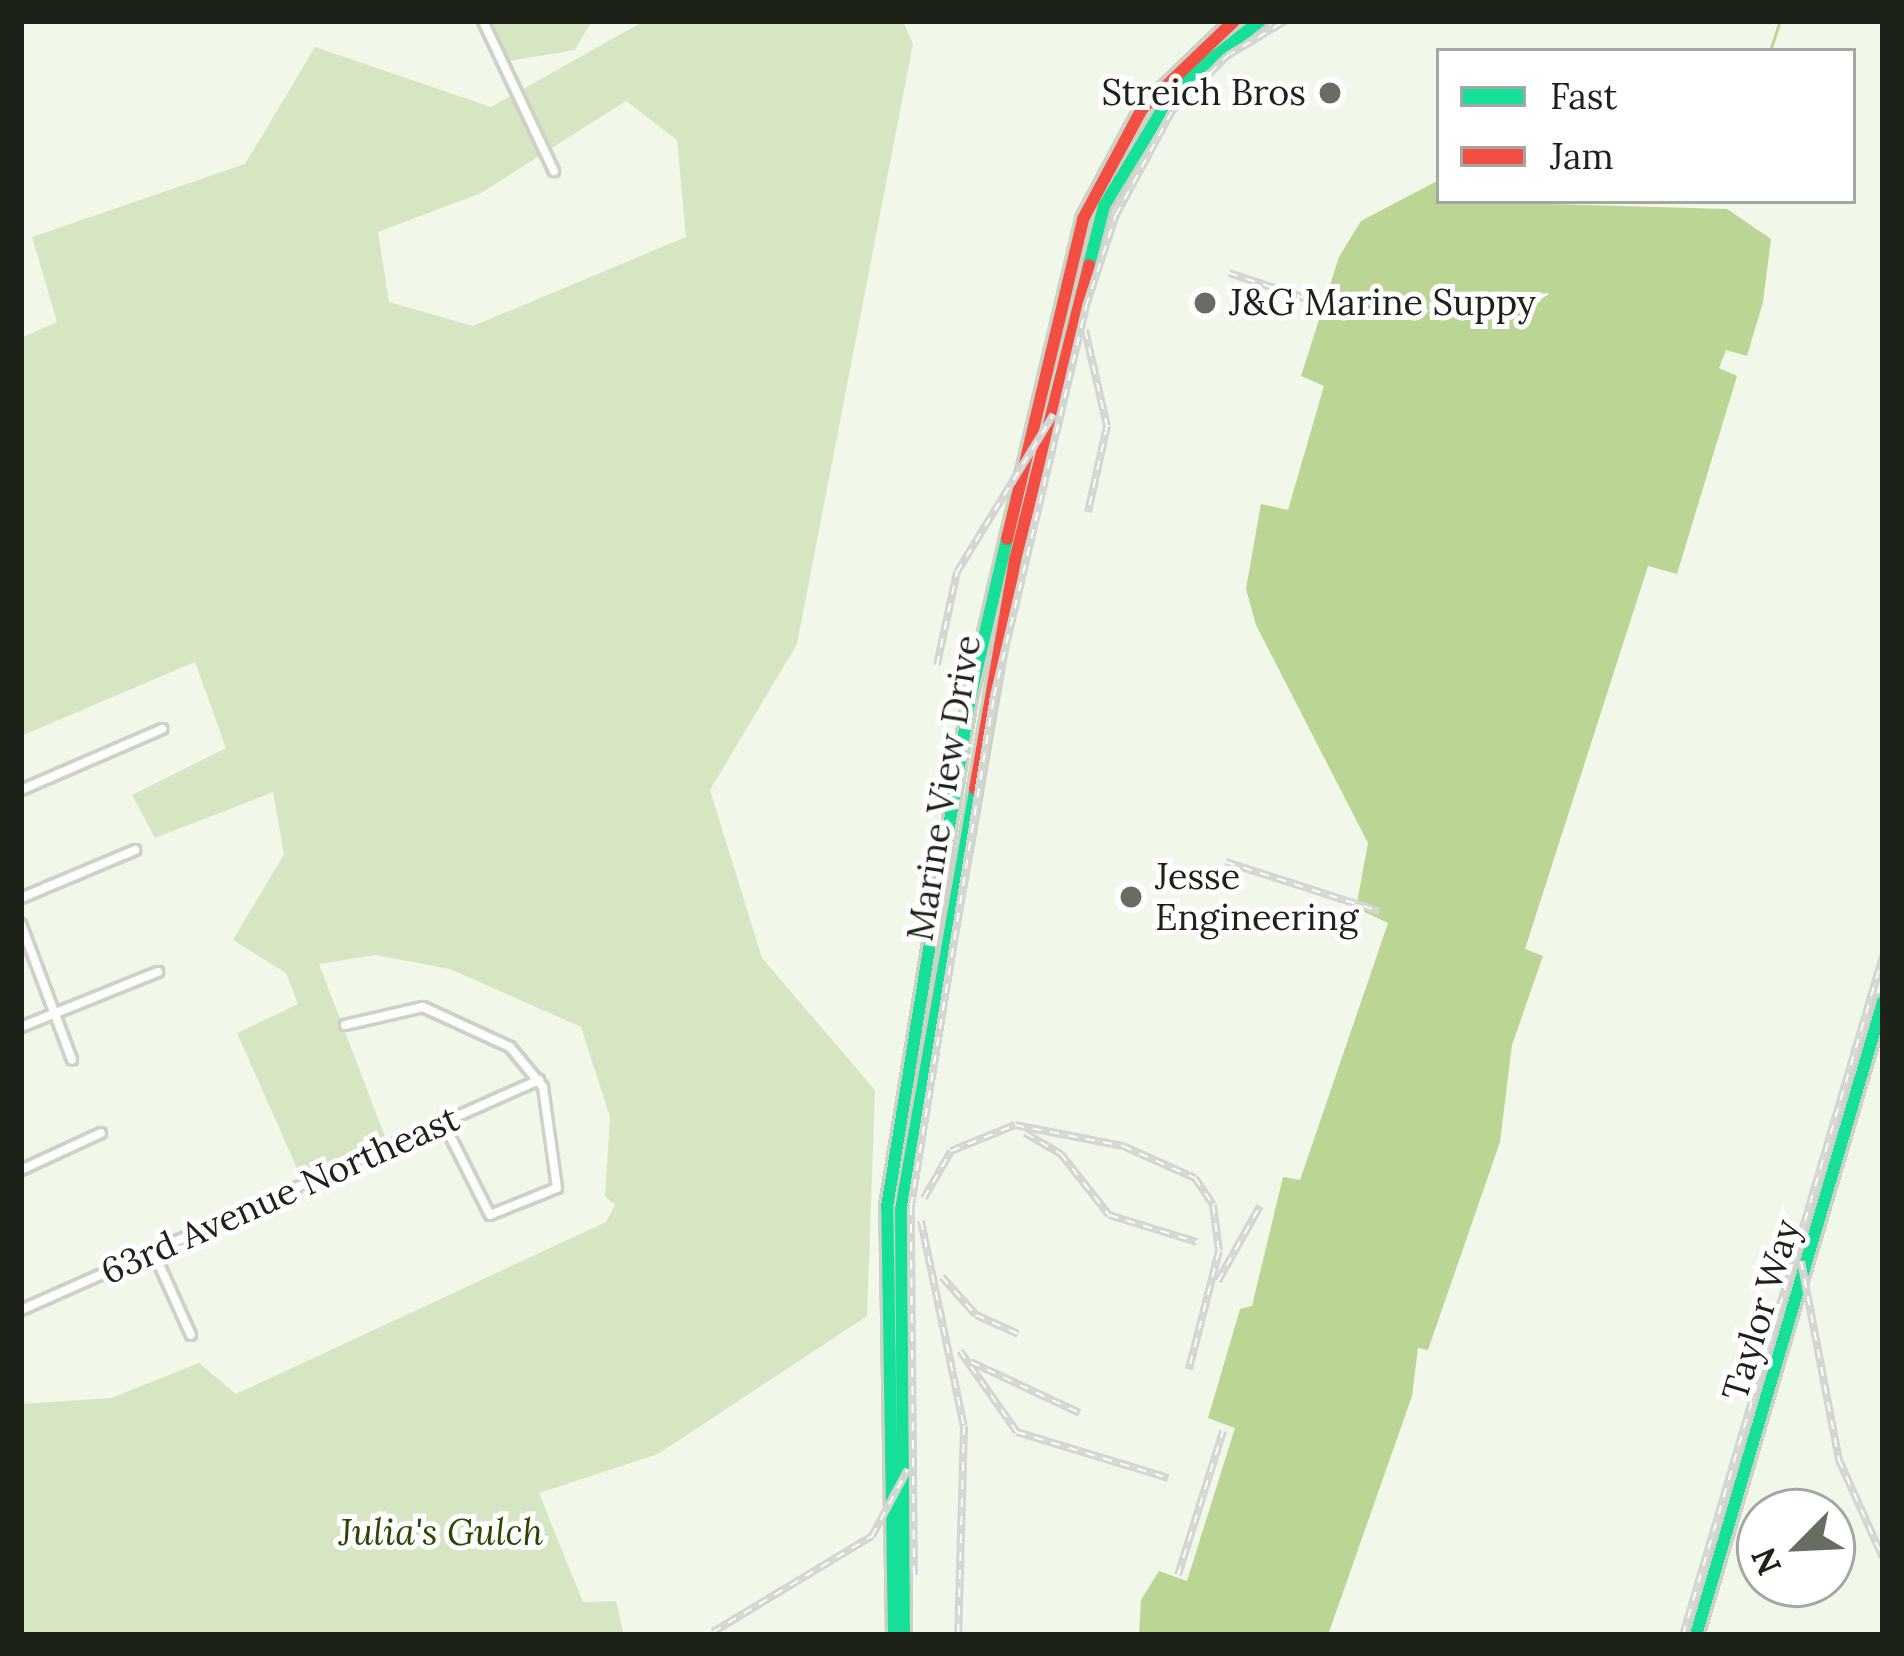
<!DOCTYPE html>
<html>
<head>
<meta charset="utf-8">
<style>
  body { margin:0 }
  #map { position:relative; width:1904px; height:1656px; overflow:hidden; background:#f1f8e9; font-family:Lora,serif }
  div>[style] { position:absolute }
  .green>* { inset:0; background:#d6e6c2 }
  .water>* { inset:0; background:#bad594 }
  .stream>* { height:3px; margin:-1.5px; padding:0 1.5px; transform-origin:1.5px; border-radius:1.5px; background:#bad594 }
  .roads { filter:drop-shadow(3px 0 #ccd2c6) drop-shadow(-3px 0 #ccd2c6) drop-shadow(0 3px #ccd2c6) drop-shadow(0 -3px #ccd2c6) }
  .street>* { height:8px; margin:-4px; padding:0 4px; transform-origin:4px; border-radius:4px; background:#fdfefc }
  .fast>* { height:12px; margin:-6px; padding:0 6px; transform-origin:6px; border-radius:6px; background:#16e098 }
  .jam>* { height:12px; margin:-6px; padding:0 6px; transform-origin:6px; border-radius:6px; background:#f24e42 }
  .rail>* { height:8px; margin-top:-4px; transform-origin:0; background:repeating-linear-gradient(90deg,#fff 0 9px,#d3d6d1 0 18px); box-sizing:border-box; border-block:3px solid #d3d6d1 }
  .dots>* { width:33px; height:33px; translate:-50% -50%; box-sizing:border-box; border:6px solid #fff; border-radius:50% }
  span { translate:-50% -50%; white-space:nowrap; text-align:center; line-height:1.15; -webkit-text-stroke:10px #fff; paint-order:stroke }
  .poi-label { font-size:36px; color:#1d2218 }
  .right { translate:-100% -50%; text-align:right }
  .left { translate:0 -50%; text-align:left }
  .street-label { font-size:36px; color:#1d2218 }
  .park-label { font-size:36px; color:#2e4403; font-style:italic }
  .frame { position:absolute; inset:0; border:24px solid #1d2218; pointer-events:none }
  .legend { position:absolute; left:1436px; top:48px; width:420px; height:156px; box-sizing:border-box; background:#fff; border:3px solid #a5a7a3; margin:0; padding:15px 21px; list-style:none; font-size:36px; color:#1d2218 }
  .legend li { display:flex; align-items:center; gap:24px; height:60px }
  .legend b { width:60px; border:3px solid #a5a7a3 }
  .north { position:absolute; left:1736px; top:1488px; width:120px; height:120px; box-sizing:border-box; background:#fff; border:3px solid #a5a7a3; border-radius:50%; rotate:246deg; font-size:33px; font-weight:700; line-height:48px; text-align:center; color:#1d2218 }
  .north::after { content:''; display:block; margin:auto; width:42px; height:54px; background:#676d61; clip-path:polygon(50% 0,100% 100%,50% 72%,0 100%) }
</style>
</head>
<body>
<div id="map">
  <div class="green">
    <i style="clip-path:polygon(491px 21px,592px 21px,575px 50px,509px 61px)"></i>
    <i style="clip-path:polygon(evenodd,644px 21px,903px 21px,913px 44px,797px 644px,710px 790px,762px 958px,875px 1090px,867px 1316px,658px 1454px,539px 1493px,583px 1602px,616px 1601px,624px 1635px,21px 1635px,21px 1404px,111px 1398px,199px 1363px,236px 1394px,606px 1222px,615px 1205px,605px 1196px,610px 1117px,581px 1027px,450px 969px,375px 955px,319px 964px,389px 1147px,304px 1184px,237px 1033px,298px 1004px,286px 973px,233px 940px,284px 854px,273px 792px,155px 838px,132px 795px,226px 748px,195px 662px,21px 736px,21px 338px,57px 322px,32px 237px,245px 164px,315px 47px,491px 107px,644px 21px,626px 101px,677px 140px,686px 237px,473px 326px,389px 302px,378px 232px,481px 193px,626px 101px)"></i>
  </div>
  <div class="water">
    <i style="clip-path:polygon(1439px 180px,1439px 201px,1727px 209px,1771px 239px,1763px 302px,1747px 356px,1726px 350px,1719px 368px,1737px 376px,1677px 574px,1648px 566px,1525px 949px,1543px 956px,1512px 1045px,1500px 1142px,1428px 1350px,1418px 1348px,1412px 1396px,1328px 1635px,1139px 1635px,1141px 1600px,1159px 1571px,1187px 1581px,1235px 1428px,1208px 1418px,1240px 1309px,1252px 1306px,1283px 1177px,1300px 1180px,1388px 923px,1356px 908px,1368px 843px,1256px 625px,1246px 589px,1261px 504px,1288px 510px,1324px 386px,1301px 376px,1339px 257px,1361px 221px)"></i>
  </div>
  <div class="stream">
    <i style="left:1770px;top:51px;width:32px;rotate:-72deg"></i>
  </div>
  <div class="roads">
    <div class="street">
      <i style="left:483px;top:21px;width:166px;rotate:64.7deg"></i>
      <i style="left:21px;top:790px;width:154px;rotate:-23.4deg"></i>
      <i style="left:21px;top:898px;width:124px;rotate:-22.8deg"></i>
      <i style="left:21px;top:924px;width:145px;rotate:69.4deg"></i>
      <i style="left:345px;top:1025px;width:80px;rotate:-13deg"></i>
      <i style="left:423px;top:1007px;width:96px;rotate:24.7deg"></i>
      <i style="left:510px;top:1047px;width:52px;rotate:50.5deg"></i>
      <i style="left:543px;top:1087px;width:102px;rotate:82.1deg"></i>
      <i style="left:557px;top:1188px;width:72px;rotate:158.1deg"></i>
      <i style="left:490px;top:1215px;width:104px;rotate:-116.8deg"></i>
      <i style="left:21px;top:1027px;width:148px;rotate:-21.9deg"></i>
      <i style="left:21px;top:1170px;width:88px;rotate:-24.8deg"></i>
      <i style="left:153px;top:1251px;width:92px;rotate:65.7deg"></i>
      <i style="left:21px;top:1310px;width:567px;rotate:-23.94deg"></i>
    </div>
    <div class="fast">
      <i style="left:1089px;top:265px;width:61px;rotate:-75.7deg"></i>
      <i style="left:1104px;top:206px;width:139px;rotate:-58.8deg"></i>
      <i style="left:1176px;top:87px;width:107px;rotate:-38.2deg"></i>
      <i style="left:894px;top:1635px;width:428px;rotate:-90.9deg"></i>
      <i style="left:887px;top:1207px;width:516px;rotate:-80.74deg"></i>
      <i style="left:970px;top:698px;width:163px;rotate:-76.9deg"></i>
      <i style="left:904px;top:1635px;width:425px;rotate:-90.4deg"></i>
      <i style="left:901px;top:1210px;width:427px;rotate:-80deg"></i>
      <i style="left:1696px;top:1635px;width:660px;rotate:-73.54deg"></i>
    </div>
    <div class="jam">
      <i style="left:1007px;top:539px;width:329px;rotate:-76.6deg"></i>
      <i style="left:1083px;top:219px;width:125px;rotate:-61.8deg"></i>
      <i style="left:1142px;top:109px;width:127px;rotate:-43.7deg"></i>
      <i style="left:975px;top:789px;width:232px;rotate:-80.1deg"></i>
      <i style="left:1015px;top:560px;width:304px;rotate:-75.9deg"></i>
    </div>
  </div>
  <div class="rail">
    <i style="left:1229px;top:273px;width:112px;rotate:18.3deg"></i>
    <i style="left:1085px;top:330px;width:98px;rotate:77.1deg"></i>
    <i style="left:1107px;top:426px;width:88px;rotate:102.5deg"></i>
    <i style="left:937px;top:665px;width:95px;rotate:-77.9deg"></i>
    <i style="left:957px;top:572px;width:185px;rotate:-58.5deg"></i>
    <i style="left:1226px;top:862px;width:161px;rotate:17.8deg"></i>
    <i style="left:1025px;top:1133px;width:42px;rotate:30.3deg"></i>
    <i style="left:1061px;top:1154px;width:78px;rotate:51.8deg"></i>
    <i style="left:1109px;top:1215px;width:92px;rotate:17.1deg"></i>
    <i style="left:924px;top:1198px;width:54px;rotate:-60.1deg"></i>
    <i style="left:951px;top:1151px;width:69px;rotate:-22.1deg"></i>
    <i style="left:1015px;top:1125px;width:110px;rotate:11deg"></i>
    <i style="left:1123px;top:1146px;width:79px;rotate:24deg"></i>
    <i style="left:1195px;top:1178px;width:32px;rotate:56deg"></i>
    <i style="left:1213px;top:1205px;width:46px;rotate:82.6deg"></i>
    <i style="left:1219px;top:1251px;width:122px;rotate:104.3deg"></i>
    <i style="left:921px;top:1221px;width:209px;rotate:78.2deg"></i>
    <i style="left:964px;top:1426px;width:209px;rotate:91.6deg"></i>
    <i style="left:1801px;top:1261px;width:203px;rotate:79.2deg"></i>
    <i style="left:1839px;top:1460px;width:107px;rotate:65.8deg"></i>
    <i style="left:942px;top:1277px;width:51px;rotate:48.2deg"></i>
    <i style="left:976px;top:1315px;width:46px;rotate:24.3deg"></i>
    <i style="left:1218px;top:1281px;width:86px;rotate:-60.8deg"></i>
    <i style="left:960px;top:1351px;width:99px;rotate:54.9deg"></i>
    <i style="left:1017px;top:1432px;width:158px;rotate:16.9deg"></i>
    <i style="left:971px;top:1362px;width:120px;rotate:25.1deg"></i>
    <i style="left:914px;top:1575px;width:369px;rotate:-90.5deg"></i>
    <i style="left:911px;top:1206px;width:517px;rotate:-80.76deg"></i>
    <i style="left:994px;top:696px;width:401px;rotate:-76.7deg"></i>
    <i style="left:1086px;top:306px;width:96px;rotate:-71.8deg"></i>
    <i style="left:1116px;top:215px;width:118px;rotate:-61.7deg"></i>
    <i style="left:1172px;top:111px;width:78px;rotate:-45deg"></i>
    <i style="left:1227px;top:56px;width:68px;rotate:-31.1deg"></i>
    <i style="left:1178px;top:1575px;width:151px;rotate:-72.6deg"></i>
    <i style="left:713px;top:1632px;width:186px;rotate:-31.1deg"></i>
    <i style="left:872px;top:1536px;width:76px;rotate:-61.8deg"></i>
    <i style="left:1683px;top:1635px;width:708px;rotate:-73.59deg"></i>
  </div>
  <div class="dots">
    <i style="left:1330px;top:93px;background:#676d61"></i>
    <i style="left:1205px;top:303px;background:#676d61"></i>
    <i style="left:1131px;top:897px;background:#676d61"></i>
  </div>
  <div class="poi-label">
    <span class="right" style="left:1306px;top:93px">Streich Bros</span>
    <span class="left" style="left:1229px;top:303px">J&amp;G Marine Suppy</span>
    <span class="left" style="left:1155px;top:897px">Jesse<br>Engineering</span>
  </div>
  <div class="street-label">
    <span style="left:944px;top:788px;rotate:-81deg">Marine View Drive</span>
    <span style="left:280px;top:1195px;rotate:-24deg">63rd Avenue Northeast</span>
    <span style="left:1761px;top:1310px;rotate:-73deg">Taylor Way</span>
  </div>
  <div class="park-label">
    <span style="left:441px;top:1533px">Julia's Gulch</span>
  </div>
  <div class="frame"></div>
  <ul class="legend">
  <li><b style="height:15px;background:#16e098"></b>Fast</li>
  <li><b style="height:15px;background:#f24e42"></b>Jam</li>
  </ul>
  <div class="north">N</div>
</div>
</body>
</html>
